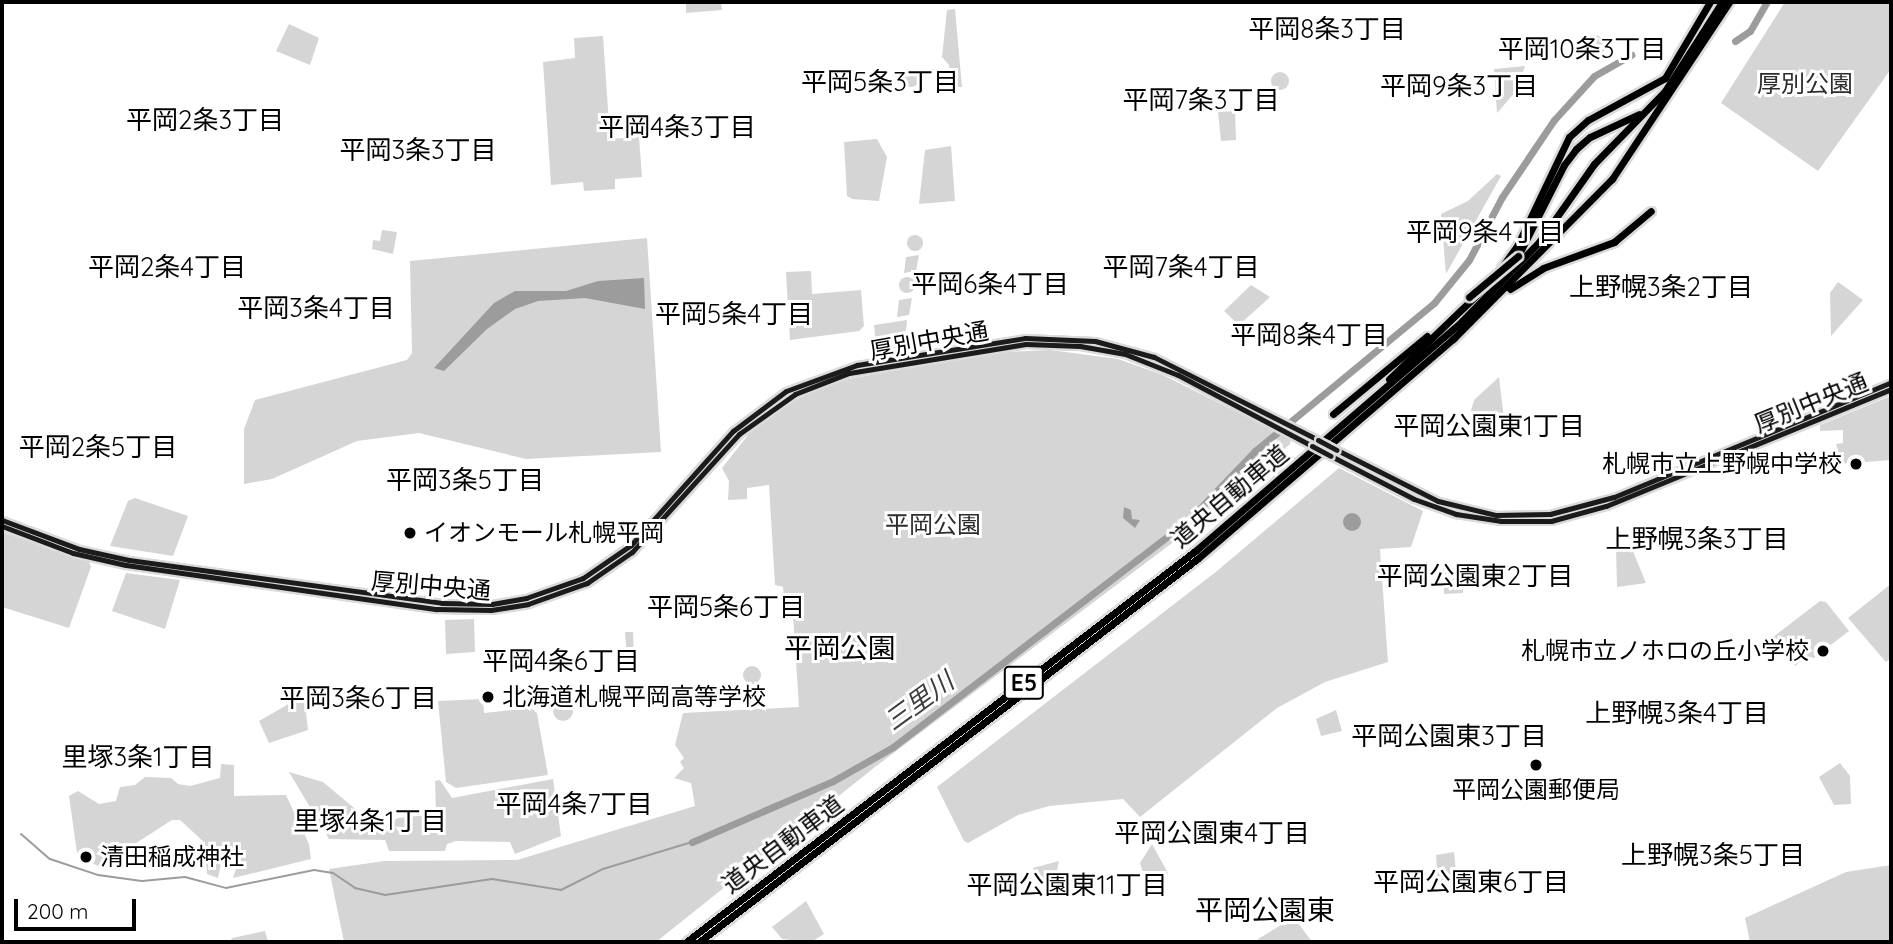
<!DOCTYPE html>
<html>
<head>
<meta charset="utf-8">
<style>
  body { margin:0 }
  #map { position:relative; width:1893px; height:944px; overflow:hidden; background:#fff; font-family:Quicksand,"Noto Sans JP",sans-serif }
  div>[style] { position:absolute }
  .green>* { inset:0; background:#d5d5d5 }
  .round { border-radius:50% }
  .water>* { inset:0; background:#9c9c9c }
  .stream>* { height:2px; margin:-1px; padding:0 1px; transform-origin:1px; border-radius:1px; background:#9c9c9c }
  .river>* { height:7px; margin:-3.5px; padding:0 3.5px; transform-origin:3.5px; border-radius:3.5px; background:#9c9c9c }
  .roads { filter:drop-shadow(2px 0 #dbdbdb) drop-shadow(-2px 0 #dbdbdb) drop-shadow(0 2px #dbdbdb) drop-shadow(0 -2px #dbdbdb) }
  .secondary>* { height:5px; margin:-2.5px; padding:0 2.5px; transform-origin:2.5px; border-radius:2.5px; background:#1b1b1b }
  .motorway>* { height:7px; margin:-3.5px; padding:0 3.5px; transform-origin:3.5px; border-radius:3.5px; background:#000 }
  .bridges { filter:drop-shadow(2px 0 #dbdbdb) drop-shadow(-2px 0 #dbdbdb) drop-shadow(0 2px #dbdbdb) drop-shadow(0 -2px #dbdbdb) }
  .secondary-bridge>* { height:5px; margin:-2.5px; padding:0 2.5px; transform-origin:2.5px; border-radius:2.5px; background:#1b1b1b }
  .motorway-bridge>* { height:7px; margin:-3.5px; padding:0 3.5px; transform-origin:3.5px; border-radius:3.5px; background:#000 }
  .dots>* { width:19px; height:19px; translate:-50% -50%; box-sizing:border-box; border:4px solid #fff; border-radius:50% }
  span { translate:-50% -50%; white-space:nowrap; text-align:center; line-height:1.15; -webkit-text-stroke:6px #fff; paint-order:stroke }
  .shield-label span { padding:2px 5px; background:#fff; border:2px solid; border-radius:5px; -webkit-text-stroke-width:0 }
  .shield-label { font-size:23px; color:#000; font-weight:700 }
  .park-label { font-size:24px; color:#2c2c2c }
  .street-label { font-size:24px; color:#000 }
  .poi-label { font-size:24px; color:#000 }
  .right { translate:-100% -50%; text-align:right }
  .left { translate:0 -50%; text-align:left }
  .neighbourhood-label { font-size:26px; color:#000 }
  .water-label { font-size:26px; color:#3d3d3d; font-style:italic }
  .quarter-label { font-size:28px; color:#000 }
  .frame { position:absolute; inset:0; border:4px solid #000; pointer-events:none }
  .scale { position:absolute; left:14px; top:899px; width:122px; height:32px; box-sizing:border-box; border:4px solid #000; border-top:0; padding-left:9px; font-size:21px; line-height:24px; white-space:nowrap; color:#000; -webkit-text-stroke:5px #fff; paint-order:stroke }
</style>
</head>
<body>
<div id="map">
  <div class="green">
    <i style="clip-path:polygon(686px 2px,721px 2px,722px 10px,686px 13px)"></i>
    <i style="clip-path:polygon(1785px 2px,1891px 2px,1891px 69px,1818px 171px,1721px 103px)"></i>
    <i style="clip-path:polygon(955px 9px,962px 87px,952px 87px,949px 65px,942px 57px,947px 10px)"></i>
    <i style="clip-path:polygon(289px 24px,319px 38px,310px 65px,276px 51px)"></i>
    <i class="round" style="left:1583px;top:35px;width:22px;height:22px"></i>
    <i style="clip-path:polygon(603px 36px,610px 139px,639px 137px,642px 177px,615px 179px,615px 189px,584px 191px,583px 182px,551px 185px,543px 62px,575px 58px,574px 38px)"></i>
    <i style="clip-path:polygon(1525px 66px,1517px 90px,1497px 113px,1494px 69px)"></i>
    <i class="round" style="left:903px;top:71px;width:16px;height:16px"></i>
    <i class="round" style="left:1271px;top:72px;width:18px;height:18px"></i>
    <i style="clip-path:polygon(1235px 111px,1236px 140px,1221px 141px,1218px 112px)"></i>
    <i style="clip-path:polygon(877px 139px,887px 157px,879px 201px,852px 199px,847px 196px,844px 142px)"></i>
    <i style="clip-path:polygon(951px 146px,955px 201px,919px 204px,925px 150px)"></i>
    <i style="clip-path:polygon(1497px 174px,1501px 176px,1446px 274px,1441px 214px,1468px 201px)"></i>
    <i style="clip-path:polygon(382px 230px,397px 232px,393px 254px,372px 249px,373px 240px,380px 241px)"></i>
    <i class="round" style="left:907px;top:235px;width:16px;height:16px"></i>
    <i style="clip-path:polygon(647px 238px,661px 452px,526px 459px,419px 433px,357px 441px,272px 479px,244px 484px,244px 429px,255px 400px,407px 360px,412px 353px,410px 261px)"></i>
    <i style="clip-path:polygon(919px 255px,916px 271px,904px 273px,906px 257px)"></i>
    <i style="clip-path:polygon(811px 271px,812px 294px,861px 290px,864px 326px,859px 331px,790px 340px,786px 272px)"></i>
    <i class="round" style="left:899px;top:277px;width:16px;height:16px"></i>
    <i style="clip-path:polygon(1838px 282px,1863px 300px,1831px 336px,1830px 293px)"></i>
    <i style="clip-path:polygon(1251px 285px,1270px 297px,1239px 325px,1224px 311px)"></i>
    <i style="clip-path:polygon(912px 298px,909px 315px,897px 317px,899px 300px)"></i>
    <i style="clip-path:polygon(907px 320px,904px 349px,877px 354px,874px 325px)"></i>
    <i style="clip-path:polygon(1050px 350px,1118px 359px,1163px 375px,1291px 439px,1290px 444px,1184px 534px,875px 767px,656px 942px,344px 942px,329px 869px,384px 861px,517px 860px,695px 806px,691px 783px,674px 778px,684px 768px,680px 762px,684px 758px,675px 745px,683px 713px,799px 707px,792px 599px,784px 599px,783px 587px,775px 585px,769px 485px,747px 488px,747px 499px,728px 500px,729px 481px,722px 468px,752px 430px,802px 396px,836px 381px,1004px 352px)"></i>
    <i style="clip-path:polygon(1499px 377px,1504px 419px,1470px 414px,1474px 400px)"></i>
    <i style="clip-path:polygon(1891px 396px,1891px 460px,1841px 464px,1836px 444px,1843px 443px,1843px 430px,1820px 431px,1820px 425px)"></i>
    <i style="clip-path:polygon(1339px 468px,1423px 511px,1411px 547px,1380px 549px,1388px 662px,1325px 682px,1277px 708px,1140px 817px,1123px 799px,1049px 806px,1018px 815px,968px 843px,964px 841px,937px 787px,1217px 571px)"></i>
    <i style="clip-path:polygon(135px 498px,188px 516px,173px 556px,110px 546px,128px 501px)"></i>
    <i style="clip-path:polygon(2px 532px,89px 562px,91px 567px,69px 628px,2px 607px)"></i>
    <i style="clip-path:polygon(1630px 544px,1646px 583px,1617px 587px,1616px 548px)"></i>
    <i style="clip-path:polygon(1443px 568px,1463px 569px,1463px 593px,1444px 594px)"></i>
    <i style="clip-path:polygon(126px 573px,180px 580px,165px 629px,112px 611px)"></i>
    <i style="clip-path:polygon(1891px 584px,1891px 658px,1886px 662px,1848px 618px)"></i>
    <i style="clip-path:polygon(1820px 601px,1826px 602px,1849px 631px,1810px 661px,1806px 657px,1795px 666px,1773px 637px)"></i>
    <i style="clip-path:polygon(474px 619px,475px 652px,446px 654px,445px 620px)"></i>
    <i style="clip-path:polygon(625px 632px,633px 632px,634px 660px,627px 660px)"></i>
    <i class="round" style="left:743px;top:666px;width:18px;height:18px"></i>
    <i style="clip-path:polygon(304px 695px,308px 730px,269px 743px,259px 721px)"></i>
    <i style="clip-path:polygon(483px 699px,484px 713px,531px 708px,537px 713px,548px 775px,456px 788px,446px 782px,438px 701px)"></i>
    <i class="round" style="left:553px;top:701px;width:20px;height:20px"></i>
    <i style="clip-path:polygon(1336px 710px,1342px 731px,1321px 736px,1316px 719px)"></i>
    <i style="clip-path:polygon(1840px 763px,1850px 776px,1851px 804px,1834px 805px,1819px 777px)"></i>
    <i style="clip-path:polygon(221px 764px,234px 765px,234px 796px,286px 795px,309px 844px,311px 859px,233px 878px,238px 863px,221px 864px,218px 878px,207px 874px,205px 843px,180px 820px,172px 820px,99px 867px,77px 853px,69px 796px,78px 791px,99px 804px,116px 801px,120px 787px,135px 785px,145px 777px,171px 778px,178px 784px,190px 786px,220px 778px)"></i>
    <i style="clip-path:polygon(289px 772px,323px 782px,379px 829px,398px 818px,436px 814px,435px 781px,440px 780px,452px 798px,553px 779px,561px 836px,515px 854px,510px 842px,456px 841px,447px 844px,445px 851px,389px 851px,385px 840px,329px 839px)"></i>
    <i style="clip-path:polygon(1152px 844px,1168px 873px,1147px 886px,1140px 863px)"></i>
    <i style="clip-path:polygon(1454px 852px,1457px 883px,1438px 885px,1436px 855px)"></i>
    <i style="clip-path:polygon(1059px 861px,1056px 875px,1042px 888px,1033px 868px)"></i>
    <i style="clip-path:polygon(1891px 865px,1891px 942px,1750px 942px,1745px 918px,1846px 872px)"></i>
    <i style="clip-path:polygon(806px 901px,824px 934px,811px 942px,782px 939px,772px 927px)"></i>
    <i style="clip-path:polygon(1294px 917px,1312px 942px,1260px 942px,1258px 939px)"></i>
    <i style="clip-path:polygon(265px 931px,268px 942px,230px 942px,232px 938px)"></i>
  </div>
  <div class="water">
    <i style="clip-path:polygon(644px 278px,645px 309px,585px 298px,538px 301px,515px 309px,487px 329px,444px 371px,434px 368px,494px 303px,515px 291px,566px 291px,598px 281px)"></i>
    <i style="clip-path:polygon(1124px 507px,1131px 510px,1132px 519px,1140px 520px,1135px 528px,1123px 518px)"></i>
    <i class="round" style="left:1343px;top:513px;width:18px;height:18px"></i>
  </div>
  <div class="stream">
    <i style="left:21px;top:834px;width:38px;rotate:41deg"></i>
    <i style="left:50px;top:859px;width:51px;rotate:18.4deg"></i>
    <i style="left:98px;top:875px;width:44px;rotate:7.8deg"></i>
    <i style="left:142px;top:881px;width:43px;rotate:-5.3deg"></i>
    <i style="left:185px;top:877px;width:42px;rotate:15deg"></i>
    <i style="left:226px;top:888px;width:90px;rotate:-11.6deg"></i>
    <i style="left:314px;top:870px;width:19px;rotate:9deg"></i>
    <i style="left:333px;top:873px;width:27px;rotate:34deg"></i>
    <i style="left:355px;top:888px;width:31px;rotate:13deg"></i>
    <i style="left:385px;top:895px;width:108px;rotate:-8.5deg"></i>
    <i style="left:492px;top:879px;width:70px;rotate:9.1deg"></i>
    <i style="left:561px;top:890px;width:47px;rotate:-26.6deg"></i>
    <i style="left:603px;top:869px;width:93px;rotate:-16.9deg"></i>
  </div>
  <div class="river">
    <i style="left:1735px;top:41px;width:18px;rotate:-34deg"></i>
    <i style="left:1750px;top:31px;width:34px;rotate:-60deg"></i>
    <i style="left:692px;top:842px;width:154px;rotate:-23.4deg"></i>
    <i style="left:833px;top:781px;width:69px;rotate:-29.5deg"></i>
    <i style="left:893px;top:747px;width:372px;rotate:-37.5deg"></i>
    <i style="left:1188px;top:521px;width:97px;rotate:-46.3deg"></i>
    <i style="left:1255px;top:451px;width:232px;rotate:-39.6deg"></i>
    <i style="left:1434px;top:303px;width:55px;rotate:-50.9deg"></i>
    <i style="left:1469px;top:260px;width:71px;rotate:-62.4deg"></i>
    <i style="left:1502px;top:197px;width:93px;rotate:-56deg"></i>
    <i style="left:1554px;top:120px;width:59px;rotate:-47.7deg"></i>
    <i style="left:1594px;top:76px;width:43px;rotate:-29.6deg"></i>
  </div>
  <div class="roads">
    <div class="secondary">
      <i style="left:1337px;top:450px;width:113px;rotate:26.8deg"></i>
      <i style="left:1438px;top:501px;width:60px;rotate:13.6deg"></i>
      <i style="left:1496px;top:515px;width:54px;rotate:-1.1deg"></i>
      <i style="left:1550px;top:514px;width:66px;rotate:-14.9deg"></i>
      <i style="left:1614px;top:497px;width:300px;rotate:-22.5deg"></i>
      <i style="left:1331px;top:456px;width:93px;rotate:27.4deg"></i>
      <i style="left:1414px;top:499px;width:45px;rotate:19.7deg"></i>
      <i style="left:1456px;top:514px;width:46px;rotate:8.8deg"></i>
      <i style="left:1501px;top:521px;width:50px"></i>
      <i style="left:1551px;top:521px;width:57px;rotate:-15.3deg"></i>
      <i style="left:1606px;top:506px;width:308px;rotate:-22.3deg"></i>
      <i style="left:2px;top:520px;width:82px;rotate:20.6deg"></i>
      <i style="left:79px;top:549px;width:51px;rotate:12.4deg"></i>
      <i style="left:129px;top:560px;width:316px;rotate:7.8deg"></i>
      <i style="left:442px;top:603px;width:50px;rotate:1.1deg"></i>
      <i style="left:492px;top:604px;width:35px;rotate:-10deg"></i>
      <i style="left:526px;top:598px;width:60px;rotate:-19.3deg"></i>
      <i style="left:583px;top:578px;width:58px;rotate:-34.5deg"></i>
      <i style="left:631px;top:545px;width:153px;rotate:-48.2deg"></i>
      <i style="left:733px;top:431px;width:66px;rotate:-37deg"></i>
      <i style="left:786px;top:391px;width:76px;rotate:-20.1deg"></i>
      <i style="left:857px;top:365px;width:170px;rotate:-9.1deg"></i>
      <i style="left:1025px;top:338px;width:70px;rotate:2.5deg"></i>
      <i style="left:1095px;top:341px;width:61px;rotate:15.2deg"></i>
      <i style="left:1154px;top:357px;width:184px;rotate:26.8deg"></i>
      <i style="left:2px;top:526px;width:76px;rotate:20.8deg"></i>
      <i style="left:73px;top:553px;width:54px;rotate:12.8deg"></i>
      <i style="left:126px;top:565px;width:314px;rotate:8.1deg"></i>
      <i style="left:437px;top:609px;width:54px;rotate:1.1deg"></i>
      <i style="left:491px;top:610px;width:37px;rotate:-9deg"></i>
      <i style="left:528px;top:604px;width:63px;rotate:-19.6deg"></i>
      <i style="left:587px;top:583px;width:55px;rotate:-34.6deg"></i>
      <i style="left:632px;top:552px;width:159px;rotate:-47.8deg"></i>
      <i style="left:739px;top:434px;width:69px;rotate:-35.5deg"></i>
      <i style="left:795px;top:394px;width:58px;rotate:-21.3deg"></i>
      <i style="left:849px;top:373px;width:179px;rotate:-9.3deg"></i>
      <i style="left:1026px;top:344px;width:54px;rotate:2.1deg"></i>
      <i style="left:1080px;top:346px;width:46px;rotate:10.1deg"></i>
      <i style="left:1125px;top:354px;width:57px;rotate:21.6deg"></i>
      <i style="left:1178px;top:375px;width:152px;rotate:27.9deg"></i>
    </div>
    <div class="motorway">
      <i style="left:1518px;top:256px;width:102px;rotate:-63.2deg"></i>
      <i style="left:1564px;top:165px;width:20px;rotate:-53deg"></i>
      <i style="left:1576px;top:149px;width:18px;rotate:-41deg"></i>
      <i style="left:1590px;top:137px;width:54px;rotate:-25.1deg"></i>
      <i style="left:1501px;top:268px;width:27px;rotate:-54deg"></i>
      <i style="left:1517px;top:246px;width:121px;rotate:-64.5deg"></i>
      <i style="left:1569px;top:137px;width:25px;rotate:-42deg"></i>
      <i style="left:1588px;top:120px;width:88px;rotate:-28.6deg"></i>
      <i style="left:1665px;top:78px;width:88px;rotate:-59.4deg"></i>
      <i style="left:1510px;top:289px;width:39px;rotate:-32deg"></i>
      <i style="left:1543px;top:268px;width:76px;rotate:-20.1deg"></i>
      <i style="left:1614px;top:242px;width:48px;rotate:-40deg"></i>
      <i style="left:1389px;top:379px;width:132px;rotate:-43.8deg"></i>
      <i style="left:1333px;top:414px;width:122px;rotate:-39.7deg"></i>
      <i style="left:686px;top:942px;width:642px;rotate:-37.53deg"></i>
      <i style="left:1195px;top:551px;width:352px;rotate:-40.7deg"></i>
      <i style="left:1462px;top:321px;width:110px;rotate:-45.7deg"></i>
      <i style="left:1539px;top:242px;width:95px;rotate:-54.8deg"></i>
      <i style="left:1594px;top:164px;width:102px;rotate:-45.8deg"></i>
      <i style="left:1665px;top:91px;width:106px;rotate:-57.4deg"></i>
      <i style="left:699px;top:942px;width:628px;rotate:-37.56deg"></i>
      <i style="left:1197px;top:559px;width:338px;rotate:-40.7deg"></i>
      <i style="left:1453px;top:339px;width:226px;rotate:-45.2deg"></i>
      <i style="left:1612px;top:179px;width:212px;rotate:-56.5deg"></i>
    </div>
  </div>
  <div class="bridges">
    <div class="secondary-bridge">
      <i style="left:1318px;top:440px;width:21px;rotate:28deg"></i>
      <i style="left:1312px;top:446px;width:21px;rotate:28deg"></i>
    </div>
    <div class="motorway-bridge">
      <i style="left:1469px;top:297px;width:64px;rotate:-39.9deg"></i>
    </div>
  </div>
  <div class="dots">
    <i style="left:1856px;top:464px;background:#000"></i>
    <i style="left:410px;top:533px;background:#000"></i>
    <i style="left:1823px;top:651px;background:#000"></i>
    <i style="left:488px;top:697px;background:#000"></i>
    <i style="left:1536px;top:765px;background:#000"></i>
    <i style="left:86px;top:857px;background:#000"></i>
  </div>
  <div class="shield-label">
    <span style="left:1024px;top:683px">E5</span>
  </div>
  <div class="park-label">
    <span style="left:1805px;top:84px">厚別公園</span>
    <span style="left:933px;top:525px">平岡公園</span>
  </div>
  <div class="street-label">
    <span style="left:929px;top:341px;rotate:-10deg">厚別中央通</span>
    <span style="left:1811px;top:403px;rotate:-22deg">厚別中央通</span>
    <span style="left:1230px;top:496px;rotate:-40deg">道央自動車道</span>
    <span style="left:431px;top:586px;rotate:5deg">厚別中央通</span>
    <span style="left:783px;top:844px;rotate:-37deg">道央自動車道</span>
  </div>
  <div class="poi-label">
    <span class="right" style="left:1842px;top:464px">札幌市立上野幌中学校</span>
    <span class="left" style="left:424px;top:533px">イオンモール札幌平岡</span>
    <span class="right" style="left:1809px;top:651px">札幌市立ノホロの丘小学校</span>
    <span class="left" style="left:502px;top:697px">北海道札幌平岡高等学校</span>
    <span style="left:1536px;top:790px">平岡公園郵便局</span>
    <span class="left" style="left:100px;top:857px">清田稲成神社</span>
  </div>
  <div class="neighbourhood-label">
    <span style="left:1327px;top:29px">平岡8条3丁目</span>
    <span style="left:1582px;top:49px">平岡10条3丁目</span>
    <span style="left:880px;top:82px">平岡5条3丁目</span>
    <span style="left:1459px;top:86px">平岡9条3丁目</span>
    <span style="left:1201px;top:100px">平岡7条3丁目</span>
    <span style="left:205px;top:120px">平岡2条3丁目</span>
    <span style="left:677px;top:127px">平岡4条3丁目</span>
    <span style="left:418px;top:150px">平岡3条3丁目</span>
    <span style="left:1485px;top:232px">平岡9条4丁目</span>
    <span style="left:167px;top:267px">平岡2条4丁目</span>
    <span style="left:1181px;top:267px">平岡7条4丁目</span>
    <span style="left:990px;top:284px">平岡6条4丁目</span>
    <span style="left:1661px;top:287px">上野幌3条2丁目</span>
    <span style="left:316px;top:308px">平岡3条4丁目</span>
    <span style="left:734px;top:314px">平岡5条4丁目</span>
    <span style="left:1309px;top:335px">平岡8条4丁目</span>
    <span style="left:1489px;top:426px">平岡公園東1丁目</span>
    <span style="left:98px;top:447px">平岡2条5丁目</span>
    <span style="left:465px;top:480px">平岡3条5丁目</span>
    <span style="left:1697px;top:539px">上野幌3条3丁目</span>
    <span style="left:1475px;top:576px">平岡公園東2丁目</span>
    <span style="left:726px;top:607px">平岡5条6丁目</span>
    <span style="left:561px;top:661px">平岡4条6丁目</span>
    <span style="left:358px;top:698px">平岡3条6丁目</span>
    <span style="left:1677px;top:713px">上野幌3条4丁目</span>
    <span style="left:1449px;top:736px">平岡公園東3丁目</span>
    <span style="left:138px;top:757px">里塚3条1丁目</span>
    <span style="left:574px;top:804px">平岡4条7丁目</span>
    <span style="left:370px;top:821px">里塚4条1丁目</span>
    <span style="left:1212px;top:833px">平岡公園東4丁目</span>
    <span style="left:1713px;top:855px">上野幌3条5丁目</span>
    <span style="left:1471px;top:882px">平岡公園東6丁目</span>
    <span style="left:1067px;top:885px">平岡公園東11丁目</span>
  </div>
  <div class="water-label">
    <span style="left:919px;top:701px;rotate:-36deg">三里川</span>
  </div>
  <div class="quarter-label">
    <span style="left:840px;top:648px">平岡公園</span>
    <span style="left:1265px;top:910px">平岡公園東</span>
  </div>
  <div class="frame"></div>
  <div class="scale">200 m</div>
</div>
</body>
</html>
